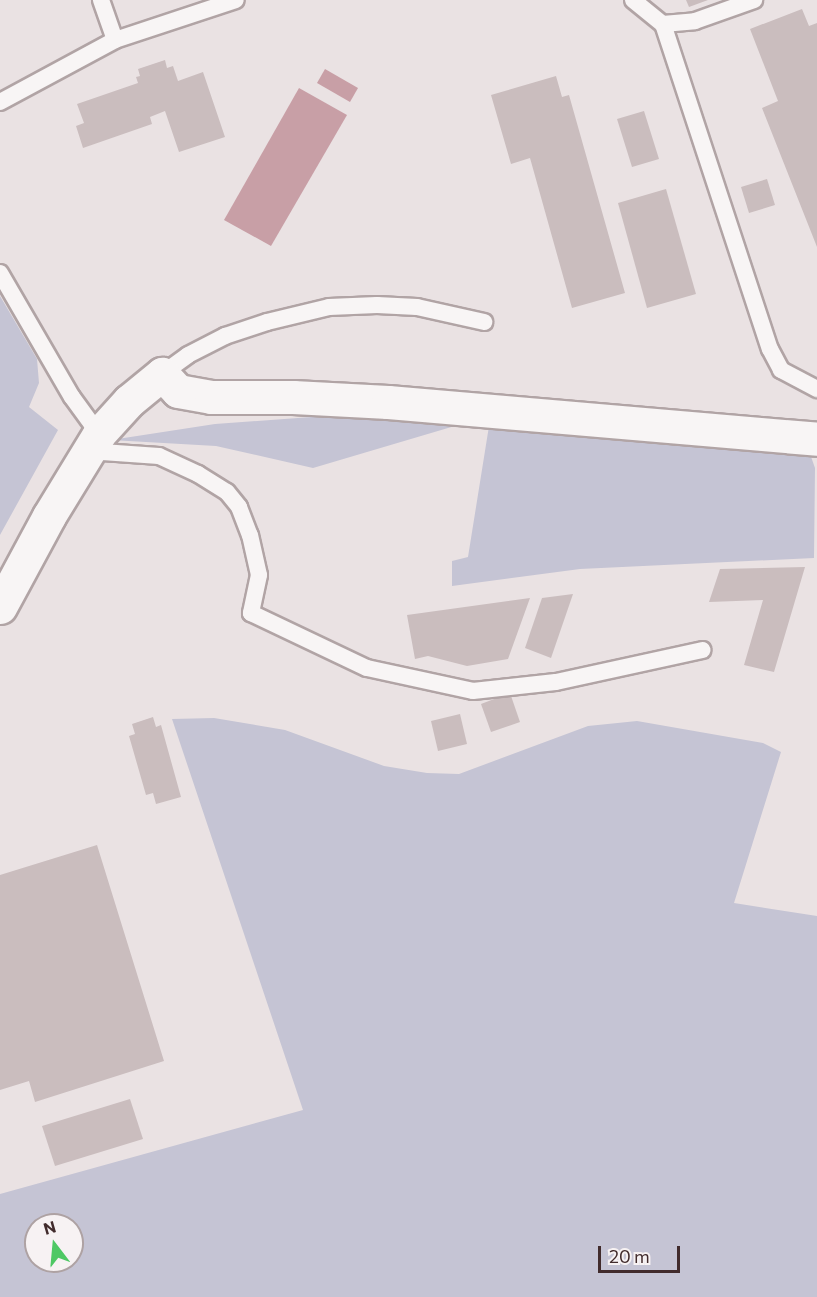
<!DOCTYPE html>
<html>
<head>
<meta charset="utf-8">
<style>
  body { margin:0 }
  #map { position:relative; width:817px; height:1297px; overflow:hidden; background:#eae2e3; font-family:Commissioner,sans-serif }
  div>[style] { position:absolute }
  .green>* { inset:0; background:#c5c4d4 }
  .water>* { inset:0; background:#c89fa6 }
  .building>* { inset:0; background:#cabdbe }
  .roads { filter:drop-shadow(2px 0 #b1a4a5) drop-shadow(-2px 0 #b1a4a5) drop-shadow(0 2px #b1a4a5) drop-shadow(0 -2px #b1a4a5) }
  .lane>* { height:16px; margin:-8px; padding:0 8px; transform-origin:8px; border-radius:8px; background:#f8f5f5 }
  .street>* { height:33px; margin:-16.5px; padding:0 16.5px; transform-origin:16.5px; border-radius:16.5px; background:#f8f5f5 }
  span { translate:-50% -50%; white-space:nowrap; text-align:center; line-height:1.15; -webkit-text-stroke:4.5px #f7f2f3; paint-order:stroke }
  .north { position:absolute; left:24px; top:1213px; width:60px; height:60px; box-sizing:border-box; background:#f7f2f3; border:2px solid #aea2a3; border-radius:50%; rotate:344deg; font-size:16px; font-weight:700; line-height:24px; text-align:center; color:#412b2c }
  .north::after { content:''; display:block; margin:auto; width:21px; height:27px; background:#4ec864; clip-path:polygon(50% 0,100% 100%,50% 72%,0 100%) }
  .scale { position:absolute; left:598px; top:1246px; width:82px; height:27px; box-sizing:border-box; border:3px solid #412b2c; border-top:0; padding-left:8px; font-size:18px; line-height:21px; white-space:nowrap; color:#412b2c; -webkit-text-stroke:4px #f7f2f3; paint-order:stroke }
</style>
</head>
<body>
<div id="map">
  <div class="green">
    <i style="clip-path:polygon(0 296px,37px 359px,39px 383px,29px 407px,58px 430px,0 535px)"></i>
    <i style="clip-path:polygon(352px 414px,475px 420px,313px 468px,216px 446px,111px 440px,215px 424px)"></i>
    <i style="clip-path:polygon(489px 426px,809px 451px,815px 468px,814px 558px,580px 569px,452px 586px,452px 561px,468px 557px)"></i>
    <i style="clip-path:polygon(evenodd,214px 718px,285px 730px,384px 766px,427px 773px,459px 774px,588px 726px,637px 721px,763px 743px,781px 752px,734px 903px,817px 916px,817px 1297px,0 1297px,0 1194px,303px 1110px,172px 719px,214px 718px,36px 1225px,72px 1225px,72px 1261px,36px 1261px,36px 1225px)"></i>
  </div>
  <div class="water">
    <i style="clip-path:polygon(325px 69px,358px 88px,350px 102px,317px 83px)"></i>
    <i style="clip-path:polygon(299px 88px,347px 115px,271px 246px,224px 220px)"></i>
  </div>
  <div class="building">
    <i style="clip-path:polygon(686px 0,708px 0,689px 7px)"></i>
    <i style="clip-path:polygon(802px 9px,809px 26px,817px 23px,817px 247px,762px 108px,778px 101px,750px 29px)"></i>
    <i style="clip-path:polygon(165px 60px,167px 68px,173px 66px,178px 81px,203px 72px,225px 137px,179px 152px,165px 111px,150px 117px,152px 124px,83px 148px,76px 126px,84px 123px,77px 104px,138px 83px,136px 77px,140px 76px,138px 69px)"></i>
    <i style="clip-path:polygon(556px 76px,562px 97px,569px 95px,625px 293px,572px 308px,530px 158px,511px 164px,491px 95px)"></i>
    <i style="clip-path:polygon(644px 111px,659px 159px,632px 167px,617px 119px)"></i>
    <i style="clip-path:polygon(767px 179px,775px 205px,749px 213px,741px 187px)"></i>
    <i style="clip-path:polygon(666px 189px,696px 294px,647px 308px,618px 203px)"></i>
    <i style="clip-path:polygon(805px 567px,774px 672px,744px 665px,763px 600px,709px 602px,720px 569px)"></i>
    <i style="clip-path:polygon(573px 594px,551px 658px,525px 648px,542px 598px)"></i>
    <i style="clip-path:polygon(530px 598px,508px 659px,467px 666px,428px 656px,415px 659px,407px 615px)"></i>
    <i style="clip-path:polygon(510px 693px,520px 722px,491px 732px,481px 704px)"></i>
    <i style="clip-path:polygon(460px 714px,467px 744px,438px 751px,431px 721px)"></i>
    <i style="clip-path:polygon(153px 717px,156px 727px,161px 725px,181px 797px,156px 804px,153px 793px,146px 795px,129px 736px,135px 734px,132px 724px)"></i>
    <i style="clip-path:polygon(97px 845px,164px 1061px,35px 1102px,29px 1081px,0 1090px,0 875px)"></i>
    <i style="clip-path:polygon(130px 1099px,143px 1139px,55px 1166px,42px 1126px)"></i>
  </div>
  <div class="roads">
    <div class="lane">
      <i style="left:101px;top:0;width:42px;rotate:70.7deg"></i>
      <i style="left:633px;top:0;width:38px;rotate:39deg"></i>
      <i style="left:663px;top:24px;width:32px;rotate:-5deg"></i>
      <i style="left:695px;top:21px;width:63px;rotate:-19.6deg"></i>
      <i style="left:663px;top:24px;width:342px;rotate:71.8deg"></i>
      <i style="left:770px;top:349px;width:24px;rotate:62deg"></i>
      <i style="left:781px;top:370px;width:41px;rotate:27.8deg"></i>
      <i style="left:0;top:102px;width:131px;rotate:-28.3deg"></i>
      <i style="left:115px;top:40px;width:127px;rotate:-18.3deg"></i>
      <i style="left:0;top:273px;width:143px;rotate:59.9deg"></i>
      <i style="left:72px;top:397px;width:46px;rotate:53.9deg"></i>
      <i style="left:162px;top:374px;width:32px;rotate:-36deg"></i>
      <i style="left:188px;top:355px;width:42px;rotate:-27.2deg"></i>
      <i style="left:225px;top:336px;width:44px;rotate:-18.4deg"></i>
      <i style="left:267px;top:322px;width:64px;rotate:-13.6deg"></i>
      <i style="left:329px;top:307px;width:48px;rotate:-2.4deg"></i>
      <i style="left:377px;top:305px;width:40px;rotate:2.9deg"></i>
      <i style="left:417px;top:307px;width:69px;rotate:12.6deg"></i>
      <i style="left:88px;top:451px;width:71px;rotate:4deg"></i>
      <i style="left:159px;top:456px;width:43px;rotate:24.8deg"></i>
      <i style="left:198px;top:474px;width:34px;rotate:32deg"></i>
      <i style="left:227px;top:492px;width:19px;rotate:51deg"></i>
      <i style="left:239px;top:507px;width:30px;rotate:69deg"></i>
      <i style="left:250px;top:535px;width:41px;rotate:77.3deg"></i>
      <i style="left:259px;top:575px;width:39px;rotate:102deg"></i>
      <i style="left:251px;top:613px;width:128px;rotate:25.4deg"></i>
      <i style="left:367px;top:668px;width:108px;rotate:12.2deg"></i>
      <i style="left:473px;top:691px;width:83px;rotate:-6.2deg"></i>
      <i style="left:556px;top:682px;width:150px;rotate:-12.3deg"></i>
    </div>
    <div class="street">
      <i style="left:0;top:607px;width:103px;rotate:-61.7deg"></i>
      <i style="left:49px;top:516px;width:96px;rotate:-58.6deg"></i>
      <i style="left:99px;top:434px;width:45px;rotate:-47.7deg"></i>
      <i style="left:129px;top:401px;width:43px;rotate:-39.3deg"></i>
      <i style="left:162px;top:374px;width:23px;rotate:47deg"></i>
      <i style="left:178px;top:391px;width:34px;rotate:10deg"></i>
      <i style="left:211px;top:397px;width:82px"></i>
      <i style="left:293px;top:397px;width:95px;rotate:3deg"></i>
      <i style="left:388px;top:402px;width:431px;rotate:4.9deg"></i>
    </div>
  </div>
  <div class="north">N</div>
  <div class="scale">20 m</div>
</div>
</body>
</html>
